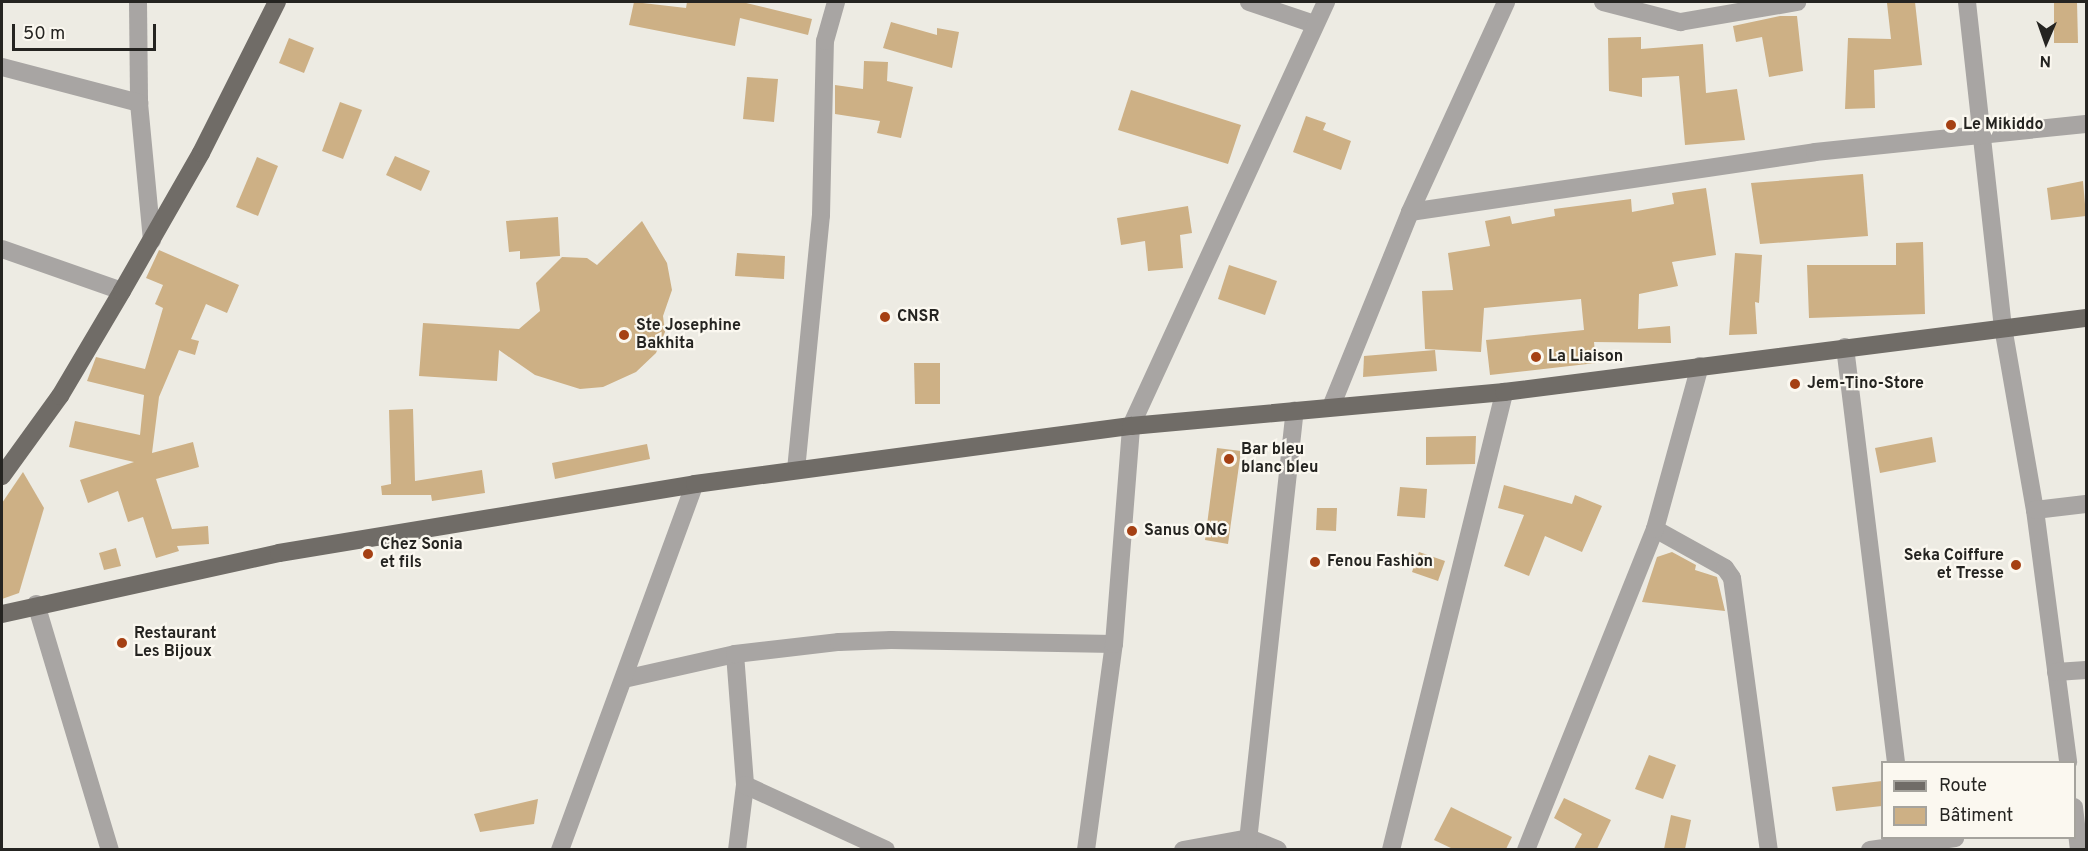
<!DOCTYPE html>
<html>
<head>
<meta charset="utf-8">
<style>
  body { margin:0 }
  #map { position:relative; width:2088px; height:851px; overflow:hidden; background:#edebe3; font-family:Overpass,sans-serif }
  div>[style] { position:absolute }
  .building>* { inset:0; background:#cdb085 }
  .minor>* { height:18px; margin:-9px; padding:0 9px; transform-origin:9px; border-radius:9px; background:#a8a5a3 }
  .major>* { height:18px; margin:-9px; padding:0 9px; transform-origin:9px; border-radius:9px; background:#706c67 }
  .dots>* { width:16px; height:16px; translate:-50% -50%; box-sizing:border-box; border:3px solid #fbf8f0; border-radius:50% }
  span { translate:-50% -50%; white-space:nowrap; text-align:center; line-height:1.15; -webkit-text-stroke:4.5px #fbf8f0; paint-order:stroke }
  .poi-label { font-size:16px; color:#252421; font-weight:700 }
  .left { translate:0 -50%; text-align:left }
  .right { translate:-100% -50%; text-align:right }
  .frame { position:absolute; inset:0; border:3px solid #252421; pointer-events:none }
  .legend { position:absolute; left:1881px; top:761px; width:195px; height:78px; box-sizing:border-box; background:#fbf8f0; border:2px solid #a5a39d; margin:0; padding:8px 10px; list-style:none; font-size:18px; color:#252421 }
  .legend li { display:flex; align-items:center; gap:12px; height:30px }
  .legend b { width:30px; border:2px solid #a5a39d }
  .north { position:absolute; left:2016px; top:12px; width:60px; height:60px; -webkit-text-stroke:4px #fbf8f0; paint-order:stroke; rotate:182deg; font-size:16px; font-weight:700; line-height:24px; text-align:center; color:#252421 }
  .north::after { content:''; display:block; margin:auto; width:21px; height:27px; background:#252421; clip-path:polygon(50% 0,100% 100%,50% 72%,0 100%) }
  .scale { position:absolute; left:12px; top:24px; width:144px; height:27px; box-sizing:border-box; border:3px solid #252421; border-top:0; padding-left:8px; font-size:18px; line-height:21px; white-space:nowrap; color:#252421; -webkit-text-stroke:4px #fbf8f0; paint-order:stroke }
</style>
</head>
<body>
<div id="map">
  <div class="building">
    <i style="clip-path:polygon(634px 2px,686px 8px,687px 2px,742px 2px,812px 19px,808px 35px,740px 18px,735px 46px,629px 25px)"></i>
    <i style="clip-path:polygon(1915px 2px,1922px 65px,1874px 70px,1875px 108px,1845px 109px,1848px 38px,1891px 39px,1887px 3px)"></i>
    <i style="clip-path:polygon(2054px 2px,2077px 2px,2078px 43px,2054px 43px)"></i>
    <i style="clip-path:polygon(1780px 16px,1797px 16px,1803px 71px,1769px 77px,1762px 37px,1736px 42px,1733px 26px)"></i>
    <i style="clip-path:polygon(891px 22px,937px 35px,937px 28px,959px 32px,952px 68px,883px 48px)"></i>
    <i style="clip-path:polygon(1641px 37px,1641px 49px,1703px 44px,1706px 93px,1737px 89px,1745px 140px,1685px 145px,1679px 76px,1642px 78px,1642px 97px,1609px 91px,1608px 38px)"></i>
    <i style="clip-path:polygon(289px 38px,314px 48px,304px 73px,279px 63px)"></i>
    <i style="clip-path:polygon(864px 61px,888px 62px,887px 81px,913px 87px,901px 138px,877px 133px,880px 121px,835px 114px,835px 85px,863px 89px)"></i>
    <i style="clip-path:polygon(747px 77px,778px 79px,774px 122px,743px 119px)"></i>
    <i style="clip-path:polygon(1131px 90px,1241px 125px,1228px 164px,1118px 130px)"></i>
    <i style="clip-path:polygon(340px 102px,362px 110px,343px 159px,322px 151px)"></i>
    <i style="clip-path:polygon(1306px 116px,1326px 123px,1323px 130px,1351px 141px,1341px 170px,1293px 152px)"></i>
    <i style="clip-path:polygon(395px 156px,430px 171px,421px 191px,386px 175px)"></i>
    <i style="clip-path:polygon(257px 157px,278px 166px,258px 216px,236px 207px)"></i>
    <i style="clip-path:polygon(1863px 174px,1868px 236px,1760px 244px,1751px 183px)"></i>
    <i style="clip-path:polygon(2083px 181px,2086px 216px,2051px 220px,2047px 188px)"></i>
    <i style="clip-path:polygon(1706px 188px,1716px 255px,1672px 262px,1678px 286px,1639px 294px,1638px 329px,1670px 326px,1671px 343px,1594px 342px,1596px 363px,1490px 375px,1486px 340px,1584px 330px,1581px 299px,1484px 308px,1481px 352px,1425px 349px,1422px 291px,1453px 290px,1448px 253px,1490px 246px,1485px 221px,1510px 216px,1512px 224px,1555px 216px,1554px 209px,1631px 199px,1632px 212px,1674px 204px,1672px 193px)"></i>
    <i style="clip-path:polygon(1188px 206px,1192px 233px,1180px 235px,1183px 268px,1148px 271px,1145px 241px,1121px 245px,1117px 218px)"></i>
    <i style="clip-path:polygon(558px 217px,560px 256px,520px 259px,520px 251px,509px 252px,506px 221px)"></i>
    <i style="clip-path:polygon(642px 221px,667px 263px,672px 290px,663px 316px,665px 332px,656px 353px,636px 372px,603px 387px,580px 389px,535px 375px,499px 350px,497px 381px,419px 376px,423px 323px,519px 329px,540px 311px,536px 283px,562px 257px,587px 258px,597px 265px)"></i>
    <i style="clip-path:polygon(1923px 242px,1925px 314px,1809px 318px,1807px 265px,1896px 265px,1896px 243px)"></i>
    <i style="clip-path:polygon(159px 250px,239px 285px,227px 313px,206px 304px,191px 339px,199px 341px,195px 355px,179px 350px,159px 397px,152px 453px,193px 442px,199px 467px,156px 479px,172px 529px,208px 526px,209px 544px,177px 546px,179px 551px,156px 558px,143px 517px,128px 522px,118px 491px,88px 503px,80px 480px,134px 462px,69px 447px,75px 421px,140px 435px,144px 395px,87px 381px,96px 357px,145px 369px,163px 308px,155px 304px,163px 285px,146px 278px)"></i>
    <i style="clip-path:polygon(737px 253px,785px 256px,784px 279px,735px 276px)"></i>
    <i style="clip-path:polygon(1735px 253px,1762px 255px,1759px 303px,1755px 302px,1757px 334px,1729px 335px)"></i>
    <i style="clip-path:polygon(1229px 265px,1277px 281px,1265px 315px,1218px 299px)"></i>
    <i style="clip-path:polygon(1435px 350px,1437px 371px,1363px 377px,1364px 356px)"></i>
    <i style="clip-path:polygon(914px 363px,940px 363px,940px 404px,915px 404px)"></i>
    <i style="clip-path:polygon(413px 409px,415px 481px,482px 470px,485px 493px,432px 501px,431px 495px,382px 495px,381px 486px,391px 484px,389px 410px)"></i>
    <i style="clip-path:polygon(1476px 436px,1475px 464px,1426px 465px,1426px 437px)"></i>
    <i style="clip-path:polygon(1932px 437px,1936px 462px,1880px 473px,1875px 448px)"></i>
    <i style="clip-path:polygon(647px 444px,650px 459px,555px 479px,552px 463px)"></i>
    <i style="clip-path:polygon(1217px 448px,1241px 451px,1228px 544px,1205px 540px)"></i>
    <i style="clip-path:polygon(23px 472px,44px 508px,19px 593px,2px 599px,2px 503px)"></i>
    <i style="clip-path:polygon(1504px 485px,1572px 504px,1575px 495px,1602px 506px,1582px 552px,1545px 536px,1529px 576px,1504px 566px,1524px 515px,1498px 508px)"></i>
    <i style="clip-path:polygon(1400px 487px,1427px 489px,1425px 518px,1397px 516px)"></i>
    <i style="clip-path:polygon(1317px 508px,1337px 508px,1336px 531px,1316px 530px)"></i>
    <i style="clip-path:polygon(116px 548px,121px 566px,104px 570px,99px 553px)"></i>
    <i style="clip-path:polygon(1419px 552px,1445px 561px,1438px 581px,1412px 572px)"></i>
    <i style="clip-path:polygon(1672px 552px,1696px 565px,1695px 570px,1717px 577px,1725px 611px,1642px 602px,1657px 557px)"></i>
    <i style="clip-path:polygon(1649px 755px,1676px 765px,1663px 799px,1635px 789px)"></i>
    <i style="clip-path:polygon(1882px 781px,1882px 806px,1836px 811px,1832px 787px)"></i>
    <i style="clip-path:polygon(1564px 798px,1611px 820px,1597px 849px,1574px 849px,1582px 834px,1554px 818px)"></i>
    <i style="clip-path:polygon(538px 799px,534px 824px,480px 832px,474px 814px)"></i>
    <i style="clip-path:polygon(1451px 807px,1512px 837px,1506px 849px,1453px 849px,1434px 840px)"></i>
    <i style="clip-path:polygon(1671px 815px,1691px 820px,1685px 849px,1664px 849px)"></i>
  </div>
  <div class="minor">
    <i style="left:138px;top:2px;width:101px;rotate:89.4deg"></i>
    <i style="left:139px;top:103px;width:138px;rotate:84.6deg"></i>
    <i style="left:1249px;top:2px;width:69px;rotate:18.7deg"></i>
    <i style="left:1603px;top:2px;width:80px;rotate:14.6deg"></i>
    <i style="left:1680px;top:22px;width:119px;rotate:-9.7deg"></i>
    <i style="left:1967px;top:2px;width:327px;rotate:83.7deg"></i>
    <i style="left:2003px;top:327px;width:186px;rotate:80.1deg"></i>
    <i style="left:2035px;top:510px;width:254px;rotate:82.5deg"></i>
    <i style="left:2px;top:67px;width:142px;rotate:14.7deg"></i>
    <i style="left:1410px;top:212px;width:409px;rotate:-8.4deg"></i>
    <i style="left:1815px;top:152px;width:272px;rotate:-5.9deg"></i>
    <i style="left:2px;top:249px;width:127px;rotate:19.3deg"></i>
    <i style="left:1845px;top:347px;width:418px;rotate:83deg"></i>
    <i style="left:1331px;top:407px;width:210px;rotate:-67.9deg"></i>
    <i style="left:1410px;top:212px;width:231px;rotate:-65.4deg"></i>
    <i style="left:796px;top:470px;width:256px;rotate:-84.4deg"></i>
    <i style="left:821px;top:215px;width:174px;rotate:-88.7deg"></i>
    <i style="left:825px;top:41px;width:41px;rotate:-74.2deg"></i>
    <i style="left:2035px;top:510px;width:51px;rotate:-6.7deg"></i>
    <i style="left:1655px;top:529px;width:80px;rotate:29.1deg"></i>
    <i style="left:1725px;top:568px;width:12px;rotate:55deg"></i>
    <i style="left:1732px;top:578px;width:275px;rotate:82.3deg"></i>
    <i style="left:36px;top:604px;width:257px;rotate:73.3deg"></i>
    <i style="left:735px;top:654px;width:131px;rotate:85.6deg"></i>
    <i style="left:745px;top:785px;width:65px;rotate:97deg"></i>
    <i style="left:2056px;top:672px;width:30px;rotate:-4deg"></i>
    <i style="left:624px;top:679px;width:114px;rotate:-12.7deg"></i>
    <i style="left:735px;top:654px;width:105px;rotate:-6.6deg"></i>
    <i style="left:839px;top:642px;width:52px;rotate:-2.2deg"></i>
    <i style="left:891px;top:640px;width:223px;rotate:1deg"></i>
    <i style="left:745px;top:785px;width:155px;rotate:24.7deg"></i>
    <i style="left:2074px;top:807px;width:43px;rotate:83.4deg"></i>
    <i style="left:560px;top:850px;width:390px;rotate:-69.8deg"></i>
    <i style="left:1086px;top:850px;width:208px;rotate:-82.3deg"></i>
    <i style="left:1114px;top:644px;width:219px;rotate:-85.5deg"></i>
    <i style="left:1131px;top:426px;width:467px;rotate:-65.3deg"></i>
    <i style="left:1183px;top:850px;width:67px;rotate:-10.3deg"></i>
    <i style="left:1249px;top:838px;width:31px;rotate:22deg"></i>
    <i style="left:1247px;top:850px;width:442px;rotate:-83.8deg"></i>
    <i style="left:1391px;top:850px;width:472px;rotate:-76.1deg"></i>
    <i style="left:1526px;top:850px;width:346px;rotate:-68.1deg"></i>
    <i style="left:1655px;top:529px;width:169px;rotate:-74.6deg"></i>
    <i style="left:1870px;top:850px;width:86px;rotate:-8deg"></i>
  </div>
  <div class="major">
    <i style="left:2px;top:476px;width:99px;rotate:-54.1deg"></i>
    <i style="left:60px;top:396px;width:122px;rotate:-59.4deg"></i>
    <i style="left:122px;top:291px;width:159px;rotate:-60.2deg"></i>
    <i style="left:201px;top:153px;width:169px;rotate:-63.3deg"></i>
    <i style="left:2px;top:614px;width:284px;rotate:-12.4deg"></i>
    <i style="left:279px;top:553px;width:422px;rotate:-9.4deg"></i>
    <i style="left:695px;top:484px;width:440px;rotate:-7.6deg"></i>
    <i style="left:1131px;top:426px;width:375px;rotate:-5.2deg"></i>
    <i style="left:1504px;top:392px;width:587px;rotate:-7.25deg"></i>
  </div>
  <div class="dots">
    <i style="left:1951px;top:125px;background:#a54013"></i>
    <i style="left:885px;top:317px;background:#a54013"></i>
    <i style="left:624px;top:335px;background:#a54013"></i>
    <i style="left:1536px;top:357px;background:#a54013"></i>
    <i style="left:1795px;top:384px;background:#a54013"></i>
    <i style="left:1229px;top:459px;background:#a54013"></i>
    <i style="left:1132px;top:531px;background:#a54013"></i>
    <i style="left:368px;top:554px;background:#a54013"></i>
    <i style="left:1315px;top:562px;background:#a54013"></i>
    <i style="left:2016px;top:565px;background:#a54013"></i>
    <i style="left:122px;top:643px;background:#a54013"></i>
  </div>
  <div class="poi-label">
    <span class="left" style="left:1963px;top:125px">Le Mikiddo</span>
    <span class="left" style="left:897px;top:317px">CNSR</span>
    <span class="left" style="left:636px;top:335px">Ste Josephine<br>Bakhita</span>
    <span class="left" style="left:1548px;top:357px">La Liaison</span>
    <span class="left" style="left:1807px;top:384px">Jem-Tino-Store</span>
    <span class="left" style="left:1241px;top:459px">Bar bleu<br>blanc bleu</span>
    <span class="left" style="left:1144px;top:531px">Sanus ONG</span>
    <span class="left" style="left:380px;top:554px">Chez Sonia<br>et fils</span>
    <span class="right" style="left:2004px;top:565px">Seka Coiffure<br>et Tresse</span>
    <span class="left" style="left:1327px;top:562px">Fenou Fashion</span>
    <span class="left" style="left:134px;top:643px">Restaurant<br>Les Bijoux</span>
  </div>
  <div class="frame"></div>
  <ul class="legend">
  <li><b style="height:8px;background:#706c67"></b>Route</li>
  <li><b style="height:16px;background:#cdb085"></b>Bâtiment</li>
  </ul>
  <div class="north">N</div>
  <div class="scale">50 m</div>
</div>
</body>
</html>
